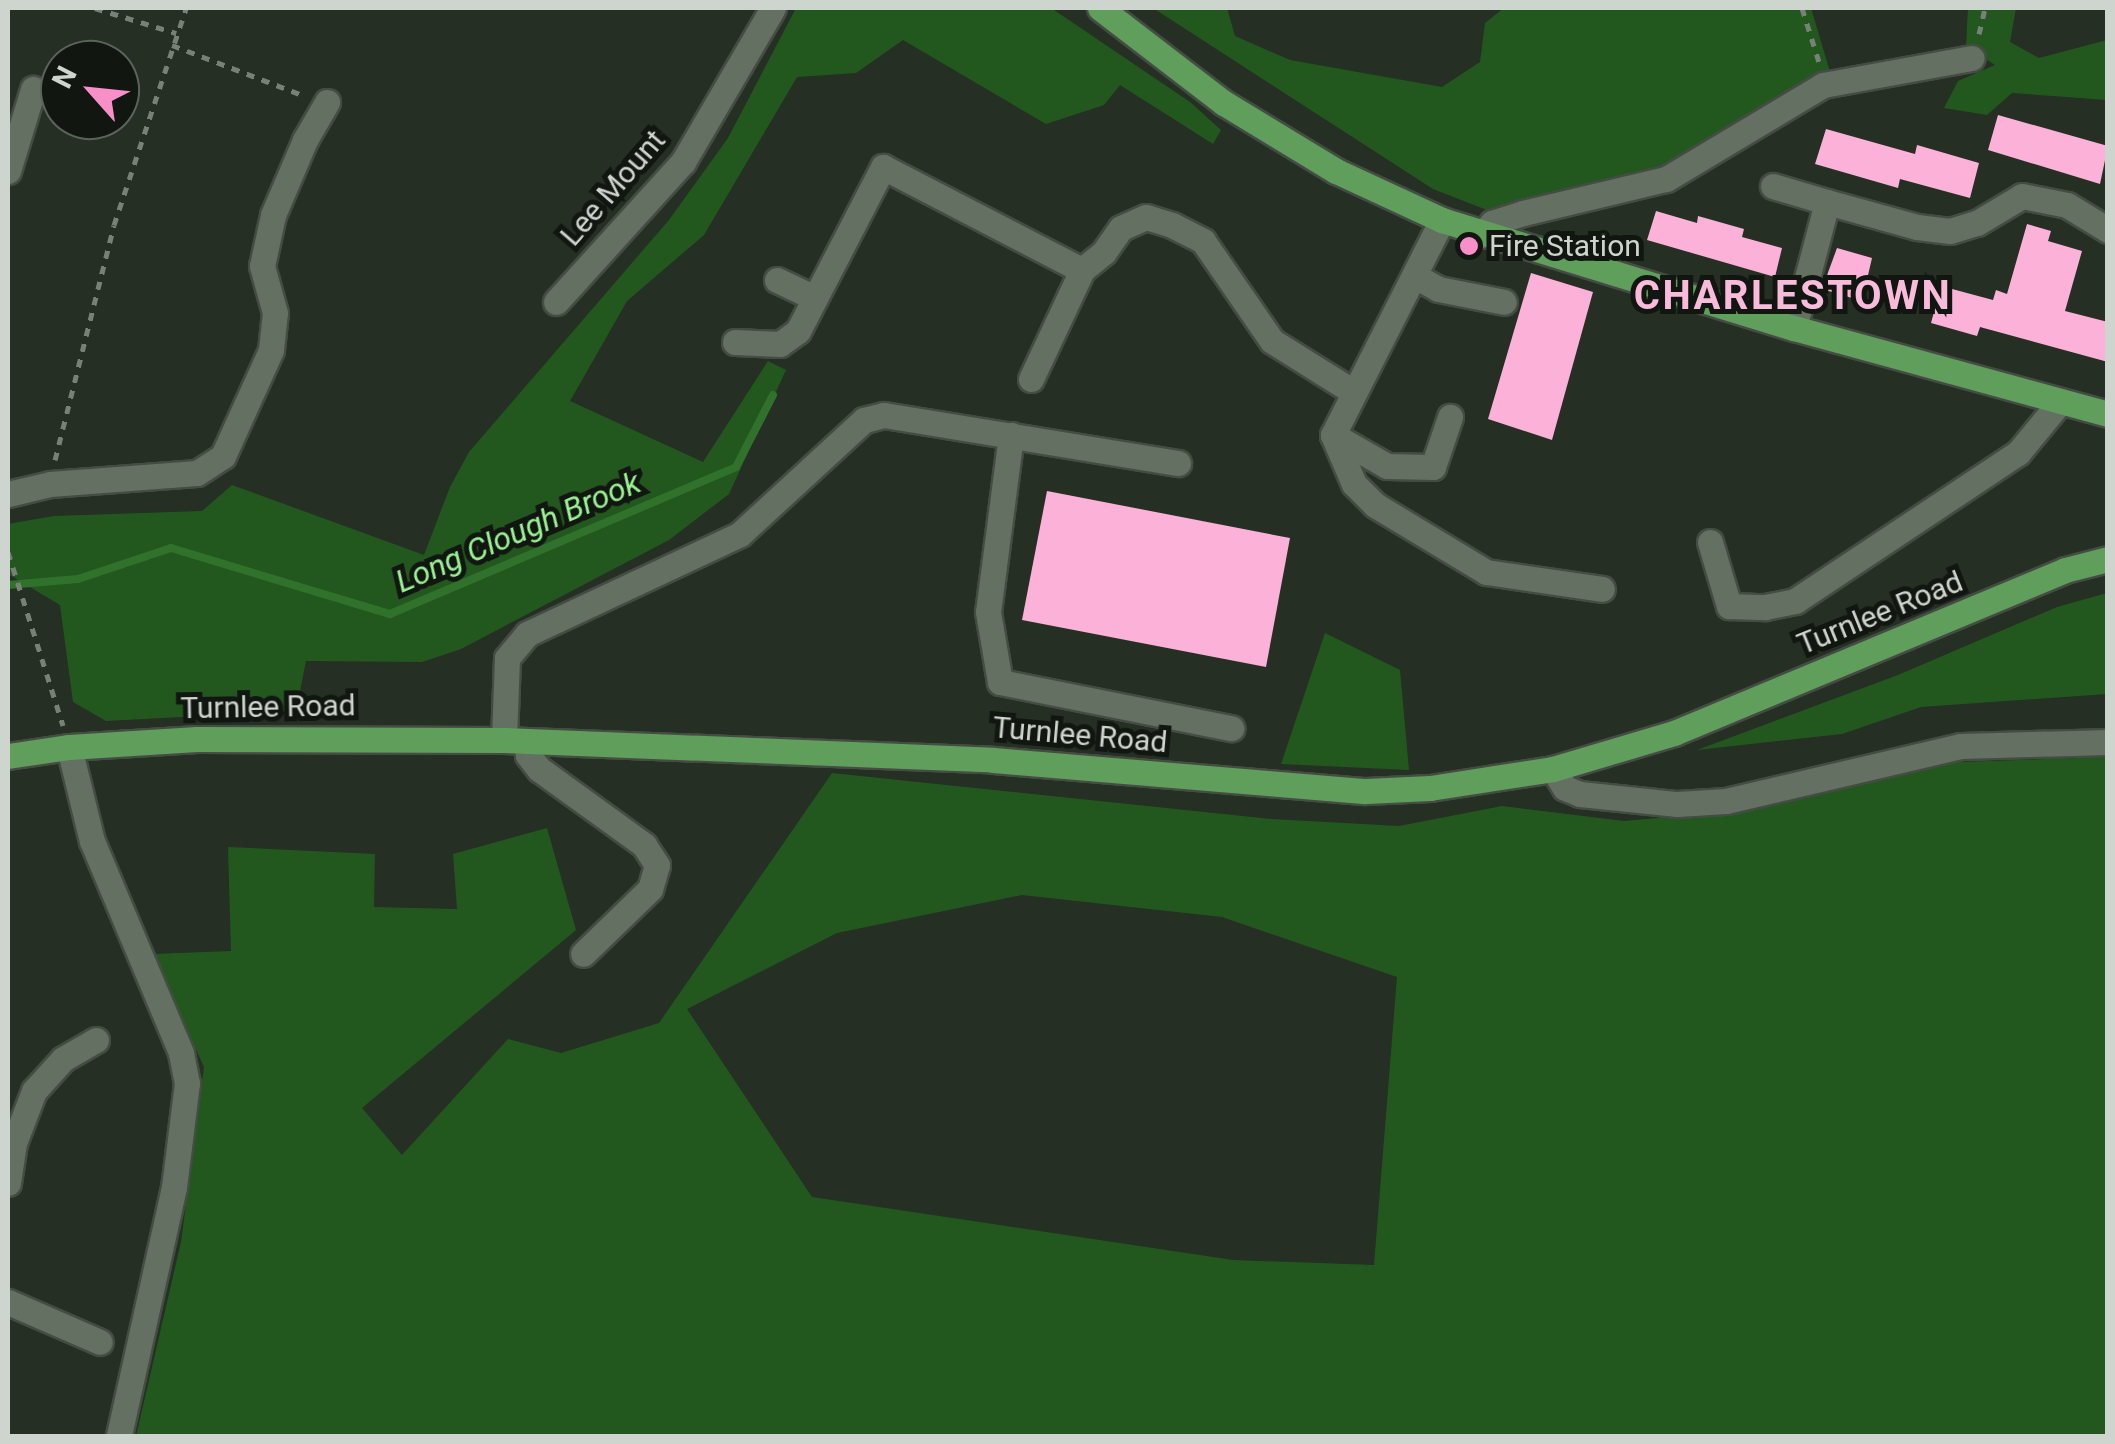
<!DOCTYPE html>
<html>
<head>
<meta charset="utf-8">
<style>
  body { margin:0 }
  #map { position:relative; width:2115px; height:1444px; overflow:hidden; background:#252f24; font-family:Roboto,sans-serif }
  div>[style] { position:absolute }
  .green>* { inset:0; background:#22581e }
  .stream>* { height:8px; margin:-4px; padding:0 4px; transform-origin:4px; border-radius:4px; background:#30722b }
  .building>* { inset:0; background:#fbb1d8 }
  .path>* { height:5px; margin-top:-2.5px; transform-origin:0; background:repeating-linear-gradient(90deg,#788178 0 8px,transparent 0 16px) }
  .roads { filter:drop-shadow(2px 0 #444c43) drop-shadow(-2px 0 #444c43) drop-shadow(0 2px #444c43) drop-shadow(0 -2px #444c43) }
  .minor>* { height:25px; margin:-12.5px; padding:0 12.5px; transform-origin:12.5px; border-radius:12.5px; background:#647062 }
  .major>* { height:25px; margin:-12.5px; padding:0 12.5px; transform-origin:12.5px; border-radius:12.5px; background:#609f5b }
  .dots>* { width:28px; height:28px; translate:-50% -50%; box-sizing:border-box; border:5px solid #111611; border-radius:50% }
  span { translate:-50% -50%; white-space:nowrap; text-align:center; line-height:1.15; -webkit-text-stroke:10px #111611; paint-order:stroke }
  .street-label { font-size:30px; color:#ced5ce }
  .poi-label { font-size:30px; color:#ced5ce }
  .left { translate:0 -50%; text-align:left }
  .water-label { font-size:32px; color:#9af292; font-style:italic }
  .district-label { font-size:40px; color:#f8bbda; font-weight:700; letter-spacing:2.5px }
  .frame { position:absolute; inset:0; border:10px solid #ced5ce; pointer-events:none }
  .north { position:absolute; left:40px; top:40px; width:100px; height:100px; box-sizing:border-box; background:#111611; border:2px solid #5d625d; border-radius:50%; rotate:297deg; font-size:28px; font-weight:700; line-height:40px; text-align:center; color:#ced5ce }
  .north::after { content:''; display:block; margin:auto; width:35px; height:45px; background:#f98fc9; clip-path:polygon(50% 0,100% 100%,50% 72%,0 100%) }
</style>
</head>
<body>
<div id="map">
  <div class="green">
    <i style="clip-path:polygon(796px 8px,1051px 8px,1190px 102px,1221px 130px,1213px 144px,1120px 85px,1104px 105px,1046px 124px,903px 40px,856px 73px,797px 77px,704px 235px,627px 301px,570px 401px,703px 462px,768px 361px,786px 370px,729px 494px,669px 540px,461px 649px,422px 662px,306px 661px,296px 711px,106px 721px,73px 702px,60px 605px,8px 574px,8px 524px,54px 516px,202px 511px,232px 485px,424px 555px,450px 487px,469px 452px,669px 220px,728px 138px)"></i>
    <i style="clip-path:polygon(1153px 8px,1227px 8px,1235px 36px,1290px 60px,1442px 87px,1480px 62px,1485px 23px,1504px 8px,1811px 8px,1830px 72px,1651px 176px,1497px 214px,1433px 189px)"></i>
    <i style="clip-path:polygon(1968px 8px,2016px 8px,2010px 42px,2039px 58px,2107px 40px,2107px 100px,2012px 93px,1987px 115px,1944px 108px,1958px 81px,1995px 65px,1966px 46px)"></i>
    <i style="clip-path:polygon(2107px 593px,2107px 694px,1921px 707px,1842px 734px,1697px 750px,1898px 675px,2057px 607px)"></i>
    <i style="clip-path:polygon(1325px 633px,1400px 670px,1409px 770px,1281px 764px)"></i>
    <i style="clip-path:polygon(evenodd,2107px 757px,2107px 1436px,136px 1436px,181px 1242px,204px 1067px,153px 954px,231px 951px,228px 847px,375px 854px,374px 907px,457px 909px,453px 854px,547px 828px,576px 930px,362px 1108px,402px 1155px,508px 1039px,561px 1053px,659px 1023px,832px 773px,1271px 819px,1399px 826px,1502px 806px,1624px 821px,1725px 812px,1894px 764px,2107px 757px,1022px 895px,1222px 917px,1397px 977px,1374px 1265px,1233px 1260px,812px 1197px,687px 1009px,837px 933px,1022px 895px)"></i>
  </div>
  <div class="stream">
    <i style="left:8px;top:585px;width:70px;rotate:-4.9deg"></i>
    <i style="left:78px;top:579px;width:98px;rotate:-18.4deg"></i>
    <i style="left:171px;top:548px;width:229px;rotate:16.8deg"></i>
    <i style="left:390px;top:614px;width:376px;rotate:-23deg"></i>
    <i style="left:736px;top:467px;width:81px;rotate:-62.8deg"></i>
  </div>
  <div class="building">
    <i style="clip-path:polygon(1998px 115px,2108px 146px,2100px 184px,1988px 150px)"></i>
    <i style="clip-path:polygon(1826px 129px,1915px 154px,1917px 145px,1979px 163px,1970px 198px,1900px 179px,1898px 188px,1815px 164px)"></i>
    <i style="clip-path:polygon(1656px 211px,1697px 223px,1698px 216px,1744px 229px,1742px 237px,1782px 248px,1775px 277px,1647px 240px)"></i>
    <i style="clip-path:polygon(2027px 224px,2051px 231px,2048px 241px,2082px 251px,2065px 311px,2108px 322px,2108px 362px,1980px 327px,1977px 336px,1931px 323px,1941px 286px,1993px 300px,1996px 290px,2007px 294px)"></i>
    <i style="clip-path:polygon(1837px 248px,1872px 258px,1862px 301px,1822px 289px)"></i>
    <i style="clip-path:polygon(1531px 273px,1593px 292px,1552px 440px,1488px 419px)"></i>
    <i style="clip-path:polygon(1047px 491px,1290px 538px,1266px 667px,1022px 620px)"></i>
  </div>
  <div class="path">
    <i style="left:95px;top:8px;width:85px;rotate:17.2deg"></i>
    <i style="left:1802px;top:8px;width:57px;rotate:72.5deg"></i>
    <i style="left:1979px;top:34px;width:27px;rotate:-77deg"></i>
    <i style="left:172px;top:45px;width:142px;rotate:21deg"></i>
    <i style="left:55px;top:460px;width:242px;rotate:-75.9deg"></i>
    <i style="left:114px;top:225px;width:229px;rotate:-71.6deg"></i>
    <i style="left:8px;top:552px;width:182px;rotate:72.4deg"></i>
  </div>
  <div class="roads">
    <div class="minor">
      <i style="left:8px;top:171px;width:86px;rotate:-73deg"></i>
      <i style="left:1773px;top:186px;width:56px;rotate:16.5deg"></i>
      <i style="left:1442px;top:220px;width:241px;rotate:116.9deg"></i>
      <i style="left:1333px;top:435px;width:53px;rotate:66.8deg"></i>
      <i style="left:1354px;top:484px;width:30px;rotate:45deg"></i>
      <i style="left:1375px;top:505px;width:130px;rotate:31.1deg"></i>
      <i style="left:1486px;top:572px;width:117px;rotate:8.3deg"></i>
      <i style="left:1482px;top:235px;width:16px;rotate:-50deg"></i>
      <i style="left:1492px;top:223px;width:33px;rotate:-18deg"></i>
      <i style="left:1523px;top:213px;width:147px;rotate:-13.4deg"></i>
      <i style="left:1666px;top:179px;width:183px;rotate:-30.9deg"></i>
      <i style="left:1823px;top:85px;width:151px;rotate:-10.3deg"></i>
      <i style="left:1415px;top:276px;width:26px;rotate:29deg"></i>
      <i style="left:1438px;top:289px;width:67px;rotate:11.1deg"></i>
      <i style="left:777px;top:280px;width:42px;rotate:25.3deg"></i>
      <i style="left:556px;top:302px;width:189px;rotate:-47.8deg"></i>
      <i style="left:683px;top:162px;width:178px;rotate:-59.7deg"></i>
      <i style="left:1794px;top:328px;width:130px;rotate:-75.3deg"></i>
      <i style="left:1827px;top:202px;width:93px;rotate:15.5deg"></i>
      <i style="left:1917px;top:227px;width:33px;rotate:7deg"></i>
      <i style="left:1950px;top:231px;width:28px;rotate:-17deg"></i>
      <i style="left:1977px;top:223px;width:52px;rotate:-31deg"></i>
      <i style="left:2022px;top:196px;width:46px;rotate:11.3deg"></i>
      <i style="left:2067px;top:205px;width:48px;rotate:31.4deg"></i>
      <i style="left:735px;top:342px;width:45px;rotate:2.5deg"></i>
      <i style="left:780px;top:344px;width:22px;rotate:-36deg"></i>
      <i style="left:798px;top:331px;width:185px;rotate:-62.6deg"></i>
      <i style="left:883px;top:167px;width:224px;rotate:27.4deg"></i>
      <i style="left:1082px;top:270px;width:28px;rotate:-39deg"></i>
      <i style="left:1104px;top:252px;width:29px;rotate:-55deg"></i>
      <i style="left:1121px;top:228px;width:27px;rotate:-24deg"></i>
      <i style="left:1146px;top:217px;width:27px;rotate:17deg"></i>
      <i style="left:1172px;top:225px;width:35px;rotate:27deg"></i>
      <i style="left:1203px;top:241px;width:121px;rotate:55.4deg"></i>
      <i style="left:1272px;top:341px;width:94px;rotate:32deg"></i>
      <i style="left:1031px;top:379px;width:120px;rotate:-64.9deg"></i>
      <i style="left:1011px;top:435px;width:178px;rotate:97.4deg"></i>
      <i style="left:988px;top:612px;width:71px;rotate:80.3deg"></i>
      <i style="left:1000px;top:682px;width:236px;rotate:11.3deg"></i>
      <i style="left:1333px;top:435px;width:62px;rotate:29.9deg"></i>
      <i style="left:1387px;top:466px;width:46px;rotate:1.2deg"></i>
      <i style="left:1433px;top:467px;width:53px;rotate:-71.2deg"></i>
      <i style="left:8px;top:494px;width:43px;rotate:-13.4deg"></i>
      <i style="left:50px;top:484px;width:147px;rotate:-4.3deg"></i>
      <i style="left:197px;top:473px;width:31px;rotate:-33deg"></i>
      <i style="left:223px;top:456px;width:116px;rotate:-65.6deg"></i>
      <i style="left:271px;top:350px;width:37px;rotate:-84deg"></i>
      <i style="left:275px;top:313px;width:49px;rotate:-105.5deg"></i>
      <i style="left:262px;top:266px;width:52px;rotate:-77.8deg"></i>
      <i style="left:273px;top:215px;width:82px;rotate:-66.9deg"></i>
      <i style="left:305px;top:140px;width:44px;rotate:-59.9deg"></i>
      <i style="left:1710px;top:542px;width:67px;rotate:73.5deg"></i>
      <i style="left:1729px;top:606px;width:36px;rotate:2deg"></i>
      <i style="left:1765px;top:607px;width:31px;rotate:-11deg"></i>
      <i style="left:1795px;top:601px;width:268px;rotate:-33.6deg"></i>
      <i style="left:2018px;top:453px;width:65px;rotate:-50.6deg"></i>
      <i style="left:504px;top:740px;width:82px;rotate:-87.9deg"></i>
      <i style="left:507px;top:658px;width:31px;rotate:-50deg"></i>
      <i style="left:527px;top:634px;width:235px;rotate:-25.1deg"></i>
      <i style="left:740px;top:534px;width:168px;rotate:-42.6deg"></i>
      <i style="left:864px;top:420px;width:21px;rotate:-14deg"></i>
      <i style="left:884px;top:415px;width:298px;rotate:9.3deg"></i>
      <i style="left:526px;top:741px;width:14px;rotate:82deg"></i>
      <i style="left:528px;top:755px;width:18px;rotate:52deg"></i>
      <i style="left:539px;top:769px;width:130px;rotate:35.9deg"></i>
      <i style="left:644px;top:845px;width:24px;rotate:57deg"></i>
      <i style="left:657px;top:865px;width:25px;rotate:106deg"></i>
      <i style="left:650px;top:889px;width:93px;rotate:135.9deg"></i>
      <i style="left:69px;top:747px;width:97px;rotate:76.3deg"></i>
      <i style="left:92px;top:841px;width:230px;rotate:67.2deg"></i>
      <i style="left:181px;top:1053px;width:31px;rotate:79deg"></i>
      <i style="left:187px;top:1083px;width:105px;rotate:97.1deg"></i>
      <i style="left:174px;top:1187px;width:255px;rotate:102.5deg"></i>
      <i style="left:1553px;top:769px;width:22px;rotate:58deg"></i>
      <i style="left:1565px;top:788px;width:16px;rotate:22deg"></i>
      <i style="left:1580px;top:794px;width:98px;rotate:5.9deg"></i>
      <i style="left:1677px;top:804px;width:49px;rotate:-3.5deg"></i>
      <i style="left:1726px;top:801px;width:241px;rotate:-13.2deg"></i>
      <i style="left:1961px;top:746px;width:147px;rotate:-1.6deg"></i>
      <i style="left:8px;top:1183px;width:40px;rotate:-81.5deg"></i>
      <i style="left:14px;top:1143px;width:56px;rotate:-69deg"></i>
      <i style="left:34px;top:1091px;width:43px;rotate:-47.8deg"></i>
      <i style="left:63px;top:1059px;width:38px;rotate:-30deg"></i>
      <i style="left:8px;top:1302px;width:100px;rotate:23.5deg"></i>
    </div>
    <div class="major">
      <i style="left:1100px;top:8px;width:156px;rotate:37.5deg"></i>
      <i style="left:1224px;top:103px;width:131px;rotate:31.3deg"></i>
      <i style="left:1336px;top:171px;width:117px;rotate:24.8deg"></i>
      <i style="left:1442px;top:220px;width:368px;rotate:17.1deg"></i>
      <i style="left:1794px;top:328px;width:326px;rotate:15.3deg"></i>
      <i style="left:8px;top:756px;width:62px;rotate:-8.4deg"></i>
      <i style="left:69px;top:747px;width:128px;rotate:-3.6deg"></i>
      <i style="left:197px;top:739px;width:307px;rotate:0.2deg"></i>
      <i style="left:504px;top:740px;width:489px;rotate:2.3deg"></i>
      <i style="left:993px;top:760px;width:374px;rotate:4.8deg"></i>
      <i style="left:1366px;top:791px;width:64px;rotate:-2.7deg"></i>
      <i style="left:1430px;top:788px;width:124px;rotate:-8.8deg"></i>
      <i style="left:1553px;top:769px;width:126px;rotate:-16.6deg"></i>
      <i style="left:1674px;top:733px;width:424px;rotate:-22.6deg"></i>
      <i style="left:2065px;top:570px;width:44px;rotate:-14.3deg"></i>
    </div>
  </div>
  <div class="dots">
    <i style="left:1469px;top:246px;background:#f98fc9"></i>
  </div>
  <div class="street-label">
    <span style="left:613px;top:188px;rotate:-49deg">Lee Mount</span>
    <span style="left:1880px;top:613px;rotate:-22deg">Turnlee Road</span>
    <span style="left:268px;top:707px;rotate:-1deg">Turnlee Road</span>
    <span style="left:1080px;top:735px;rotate:5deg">Turnlee Road</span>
  </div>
  <div class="poi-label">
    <span class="left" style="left:1489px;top:246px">Fire Station</span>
  </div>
  <div class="water-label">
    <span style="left:518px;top:532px;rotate:-23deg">Long Clough Brook</span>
  </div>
  <div class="district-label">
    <span style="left:1793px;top:296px">CHARLESTOWN</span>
  </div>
  <div class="frame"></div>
  <div class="north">N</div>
</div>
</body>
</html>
